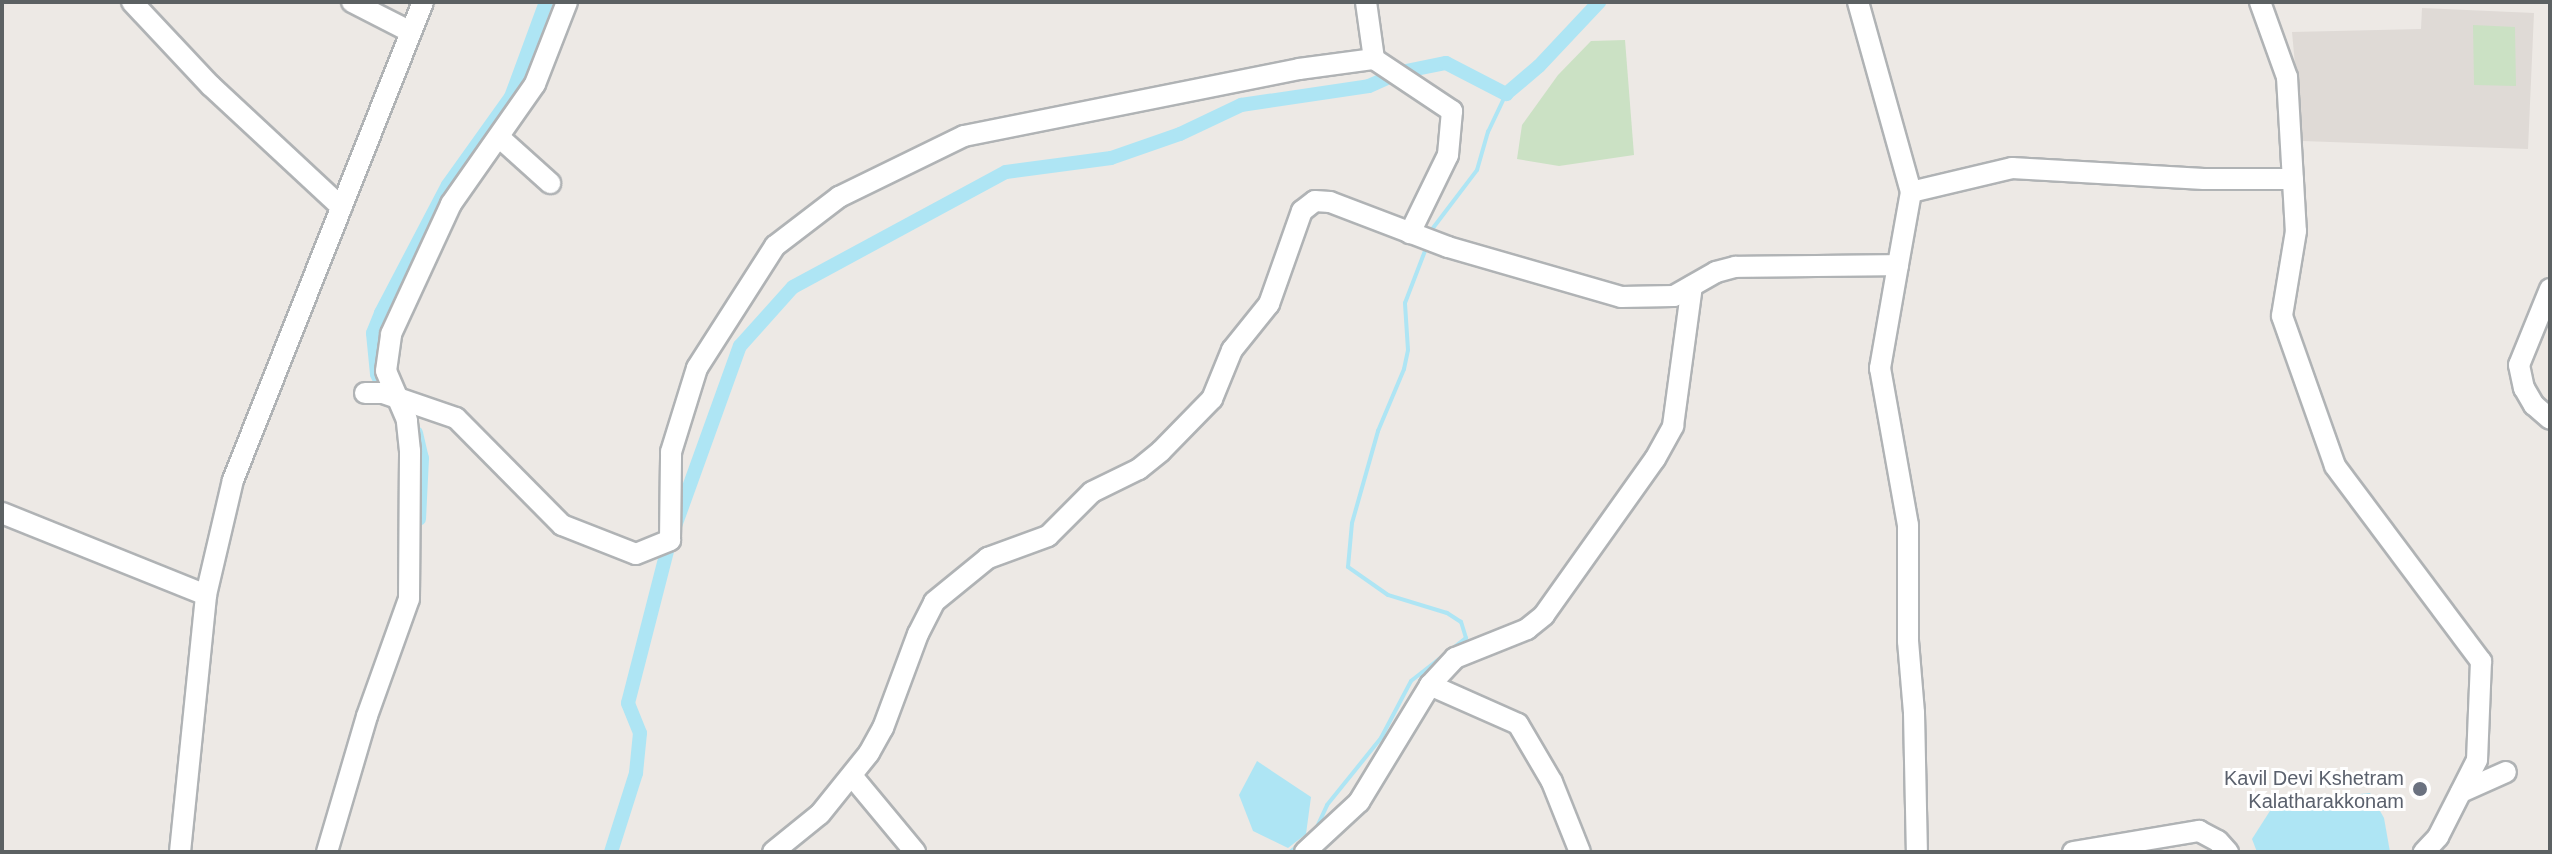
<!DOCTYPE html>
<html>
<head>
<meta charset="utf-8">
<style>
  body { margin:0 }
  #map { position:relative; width:2552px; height:854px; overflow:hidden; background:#ede9e5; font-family:Arial,sans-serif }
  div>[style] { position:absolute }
  .education>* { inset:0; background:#dfdad6 }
  .green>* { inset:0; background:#cbe1c4 }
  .water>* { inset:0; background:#aee5f4 }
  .stream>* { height:4px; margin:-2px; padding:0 2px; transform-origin:2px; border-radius:2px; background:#aee5f4 }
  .canal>* { height:14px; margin:-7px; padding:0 7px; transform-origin:7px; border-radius:7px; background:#aee5f4 }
  .roads { filter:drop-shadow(2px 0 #b0b3b5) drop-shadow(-2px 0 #b0b3b5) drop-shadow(0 2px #b0b3b5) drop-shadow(0 -2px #b0b3b5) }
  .minor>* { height:20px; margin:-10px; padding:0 10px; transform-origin:10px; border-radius:10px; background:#fff }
  .dots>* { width:22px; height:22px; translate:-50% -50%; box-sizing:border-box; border:4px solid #fff; border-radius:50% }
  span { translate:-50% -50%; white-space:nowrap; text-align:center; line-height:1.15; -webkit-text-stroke:6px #fff; paint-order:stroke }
  .worship-label { font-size:20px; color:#5b616d }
  .right { translate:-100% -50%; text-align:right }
  .frame { position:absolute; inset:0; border:4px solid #5c6163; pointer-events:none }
</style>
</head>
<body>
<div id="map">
  <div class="education">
    <i style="clip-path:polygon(2422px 8px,2534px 13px,2528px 149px,2302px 141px,2292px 32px,2421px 29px)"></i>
  </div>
  <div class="green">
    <i style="clip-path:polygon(2473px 25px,2515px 27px,2516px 86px,2474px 85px)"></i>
    <i style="clip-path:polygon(1625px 40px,1634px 155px,1559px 166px,1517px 159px,1522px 125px,1558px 75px,1591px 41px)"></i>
  </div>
  <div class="water">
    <i style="clip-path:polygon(1257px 761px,1311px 797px,1306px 834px,1288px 848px,1253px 831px,1239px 795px)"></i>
    <i style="clip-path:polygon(2370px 793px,2384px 818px,2390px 852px,2257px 852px,2252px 839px,2275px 803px)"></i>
  </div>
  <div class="stream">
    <i style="left:1433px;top:228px;width:73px;rotate:-52.8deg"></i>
    <i style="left:1477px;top:170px;width:40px;rotate:-74deg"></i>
    <i style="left:1488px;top:132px;width:42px;rotate:-64.7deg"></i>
    <i style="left:1316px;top:829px;width:26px;rotate:-65deg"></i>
    <i style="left:1327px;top:805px;width:86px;rotate:-51.1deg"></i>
    <i style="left:1381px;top:738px;width:64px;rotate:-62.2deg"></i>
    <i style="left:1411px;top:681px;width:70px;rotate:-38deg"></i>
    <i style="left:1466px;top:638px;width:17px;rotate:-107deg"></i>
    <i style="left:1461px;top:622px;width:17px;rotate:-147deg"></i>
    <i style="left:1447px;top:613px;width:62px;rotate:-163deg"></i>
    <i style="left:1388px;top:595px;width:49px;rotate:-145deg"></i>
    <i style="left:1348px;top:567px;width:44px;rotate:-84.8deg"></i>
    <i style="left:1352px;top:523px;width:96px;rotate:-74.2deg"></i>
    <i style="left:1378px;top:431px;width:67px;rotate:-67.2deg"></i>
    <i style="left:1404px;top:369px;width:19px;rotate:-78deg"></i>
    <i style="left:1408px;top:350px;width:47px;rotate:-93.7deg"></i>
    <i style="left:1405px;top:303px;width:56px;rotate:-69deg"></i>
    <i style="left:1290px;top:852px;width:14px;rotate:-39deg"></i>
  </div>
  <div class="canal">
    <i style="left:1401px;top:72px;width:46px;rotate:-11.3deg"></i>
    <i style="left:1446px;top:63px;width:68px;rotate:27.3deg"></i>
    <i style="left:1506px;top:94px;width:43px;rotate:-40.3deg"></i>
    <i style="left:1539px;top:66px;width:88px;rotate:-46.8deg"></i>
    <i style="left:381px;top:383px;width:10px;rotate:-114deg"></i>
    <i style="left:377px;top:374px;width:41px;rotate:-95.6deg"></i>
    <i style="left:373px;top:333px;width:22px;rotate:-68deg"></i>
    <i style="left:381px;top:313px;width:144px;rotate:-62.4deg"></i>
    <i style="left:448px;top:185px;width:108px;rotate:-54.4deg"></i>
    <i style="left:511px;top:97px;width:101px;rotate:-69.8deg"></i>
    <i style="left:416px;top:433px;width:26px;rotate:77deg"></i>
    <i style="left:422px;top:458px;width:61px;rotate:92.8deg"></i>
    <i style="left:611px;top:852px;width:83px;rotate:-72.4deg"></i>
    <i style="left:636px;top:773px;width:40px;rotate:-84.3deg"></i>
    <i style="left:640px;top:733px;width:32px;rotate:-112deg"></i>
    <i style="left:628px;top:703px;width:168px;rotate:-75.6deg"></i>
    <i style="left:670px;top:540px;width:206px;rotate:-70.2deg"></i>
    <i style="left:740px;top:346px;width:79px;rotate:-48.1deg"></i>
    <i style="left:793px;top:287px;width:242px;rotate:-28.4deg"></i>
    <i style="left:1006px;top:172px;width:106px;rotate:-7.6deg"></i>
    <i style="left:1111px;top:158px;width:73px;rotate:-19.2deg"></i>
    <i style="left:1180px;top:134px;width:68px;rotate:-25.4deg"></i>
    <i style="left:1241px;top:105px;width:129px;rotate:-8.4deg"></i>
    <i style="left:1369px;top:86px;width:22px;rotate:-24deg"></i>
  </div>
  <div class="roads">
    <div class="minor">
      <i style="left:132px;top:2px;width:115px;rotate:46.8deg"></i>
      <i style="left:211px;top:86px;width:178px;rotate:42.9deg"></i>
      <i style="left:352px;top:2px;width:66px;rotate:27deg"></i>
      <i style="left:1366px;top:2px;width:58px;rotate:82deg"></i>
      <i style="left:1374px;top:59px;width:94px;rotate:33.7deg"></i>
      <i style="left:1452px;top:111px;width:44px;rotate:95.2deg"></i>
      <i style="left:1448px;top:155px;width:87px;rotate:116deg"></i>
      <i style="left:1858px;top:2px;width:197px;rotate:74.4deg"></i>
      <i style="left:1911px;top:192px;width:74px;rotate:100.1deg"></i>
      <i style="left:2260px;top:2px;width:80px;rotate:70.2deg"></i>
      <i style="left:2287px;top:77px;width:154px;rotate:86.7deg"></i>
      <i style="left:2296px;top:231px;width:86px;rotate:99.4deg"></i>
      <i style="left:2282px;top:316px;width:159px;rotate:70.5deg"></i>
      <i style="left:2335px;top:466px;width:244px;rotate:53.2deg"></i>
      <i style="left:2481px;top:661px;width:99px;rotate:92.3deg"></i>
      <i style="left:2477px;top:760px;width:86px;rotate:116.9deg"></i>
      <i style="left:2438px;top:837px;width:21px;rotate:133deg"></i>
      <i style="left:499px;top:137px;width:69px;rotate:42deg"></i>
      <i style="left:1911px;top:192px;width:104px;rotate:-13.4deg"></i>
      <i style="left:2012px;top:168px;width:192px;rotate:3.3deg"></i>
      <i style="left:2204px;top:179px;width:89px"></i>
      <i style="left:2550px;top:289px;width:82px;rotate:112.2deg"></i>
      <i style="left:2519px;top:365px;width:24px;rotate:78deg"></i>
      <i style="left:2524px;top:388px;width:20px;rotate:60deg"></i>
      <i style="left:2534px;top:405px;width:21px;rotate:41deg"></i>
      <i style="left:365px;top:393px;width:18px"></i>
      <i style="left:383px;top:393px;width:77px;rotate:18.9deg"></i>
      <i style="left:456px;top:418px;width:151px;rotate:45.3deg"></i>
      <i style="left:562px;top:525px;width:79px;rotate:21.4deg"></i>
      <i style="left:636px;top:554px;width:37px;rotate:-22deg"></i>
      <i style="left:670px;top:540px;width:88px;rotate:-89.3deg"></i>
      <i style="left:671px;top:452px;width:88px;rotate:-72.8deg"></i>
      <i style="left:697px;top:368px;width:145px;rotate:-57.4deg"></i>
      <i style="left:775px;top:246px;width:81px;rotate:-37.4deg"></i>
      <i style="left:839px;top:197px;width:139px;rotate:-26deg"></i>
      <i style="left:964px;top:136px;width:342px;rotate:-11.3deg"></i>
      <i style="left:1299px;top:69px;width:76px;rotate:-7.6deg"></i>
      <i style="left:2px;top:513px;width:220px;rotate:21.9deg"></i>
      <i style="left:1430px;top:685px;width:96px;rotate:23.9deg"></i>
      <i style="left:1518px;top:724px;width:67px;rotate:59.6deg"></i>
      <i style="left:1552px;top:782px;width:75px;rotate:68.2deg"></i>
      <i style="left:852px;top:776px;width:99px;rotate:50.3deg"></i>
      <i style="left:2461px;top:792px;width:49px;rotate:-24deg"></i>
      <i style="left:180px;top:852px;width:258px;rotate:-84.2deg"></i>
      <i style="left:206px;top:595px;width:118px;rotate:-76.8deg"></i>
      <i style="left:233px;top:480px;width:514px;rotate:-68.32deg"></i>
      <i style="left:327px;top:852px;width:142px;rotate:-73.6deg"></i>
      <i style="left:367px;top:716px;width:124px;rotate:-70.3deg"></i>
      <i style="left:409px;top:599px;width:148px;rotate:-89.6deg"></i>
      <i style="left:410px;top:451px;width:31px;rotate:-96deg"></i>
      <i style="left:407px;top:420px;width:53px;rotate:-113.2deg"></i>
      <i style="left:386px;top:371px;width:37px;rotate:-82deg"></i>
      <i style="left:391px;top:334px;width:143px;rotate:-65.2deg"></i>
      <i style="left:451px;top:204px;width:146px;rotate:-55deg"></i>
      <i style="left:535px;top:84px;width:88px;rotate:-68.7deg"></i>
      <i style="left:773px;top:852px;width:60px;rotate:-39deg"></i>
      <i style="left:820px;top:814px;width:78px;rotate:-51.2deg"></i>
      <i style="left:869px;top:753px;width:29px;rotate:-61deg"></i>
      <i style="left:883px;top:728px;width:100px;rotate:-69.6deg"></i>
      <i style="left:918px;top:634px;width:36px;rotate:-63deg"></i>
      <i style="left:934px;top:602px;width:70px;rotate:-39.2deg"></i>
      <i style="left:988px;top:558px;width:64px;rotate:-20.1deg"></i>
      <i style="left:1048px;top:536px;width:62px;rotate:-45deg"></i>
      <i style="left:1092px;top:492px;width:52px;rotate:-26.1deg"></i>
      <i style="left:1139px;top:469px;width:28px;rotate:-39deg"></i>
      <i style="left:1161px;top:451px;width:73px;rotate:-45.6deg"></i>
      <i style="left:1212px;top:399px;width:53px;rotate:-67.8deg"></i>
      <i style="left:1232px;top:350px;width:59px;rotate:-51.2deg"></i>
      <i style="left:1269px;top:304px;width:99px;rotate:-70.5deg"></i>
      <i style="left:1302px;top:211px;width:16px;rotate:-38deg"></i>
      <i style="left:1315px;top:201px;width:15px;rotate:4deg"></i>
      <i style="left:1330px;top:202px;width:126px;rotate:20.9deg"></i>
      <i style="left:1448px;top:247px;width:180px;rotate:16.1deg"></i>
      <i style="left:1621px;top:297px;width:53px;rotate:-1.1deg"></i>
      <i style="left:1674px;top:296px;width:48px;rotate:-29.7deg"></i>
      <i style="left:1716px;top:272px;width:20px;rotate:-15deg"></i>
      <i style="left:1735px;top:267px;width:163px;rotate:-0.7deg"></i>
      <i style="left:1898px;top:265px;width:105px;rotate:99.9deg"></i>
      <i style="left:1880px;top:368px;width:159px;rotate:79.9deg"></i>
      <i style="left:1908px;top:525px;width:116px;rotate:90deg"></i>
      <i style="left:1908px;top:641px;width:72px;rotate:85.2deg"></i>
      <i style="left:1914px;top:713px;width:139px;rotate:88.8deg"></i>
      <i style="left:1305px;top:852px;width:74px;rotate:-42.8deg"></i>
      <i style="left:1359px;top:802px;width:137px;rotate:-58.7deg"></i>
      <i style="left:1430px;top:685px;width:37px;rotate:-47deg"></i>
      <i style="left:1455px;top:658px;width:78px;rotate:-21.9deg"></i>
      <i style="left:1527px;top:629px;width:22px;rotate:-39deg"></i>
      <i style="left:1544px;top:615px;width:191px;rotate:-54.6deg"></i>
      <i style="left:1655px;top:459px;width:38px;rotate:-61deg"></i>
      <i style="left:1673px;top:426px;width:141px;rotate:-82.3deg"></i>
      <i style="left:2073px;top:852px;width:128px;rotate:-9.5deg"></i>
      <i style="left:2199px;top:831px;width:21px;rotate:28deg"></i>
      <i style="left:2218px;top:841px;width:15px;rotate:48deg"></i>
    </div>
  </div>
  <div class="dots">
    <i style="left:2420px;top:789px;background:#6b7280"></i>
  </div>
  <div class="worship-label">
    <span class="right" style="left:2404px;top:790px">Kavil Devi Kshetram<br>Kalatharakkonam</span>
  </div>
  <div class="frame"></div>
</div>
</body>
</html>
